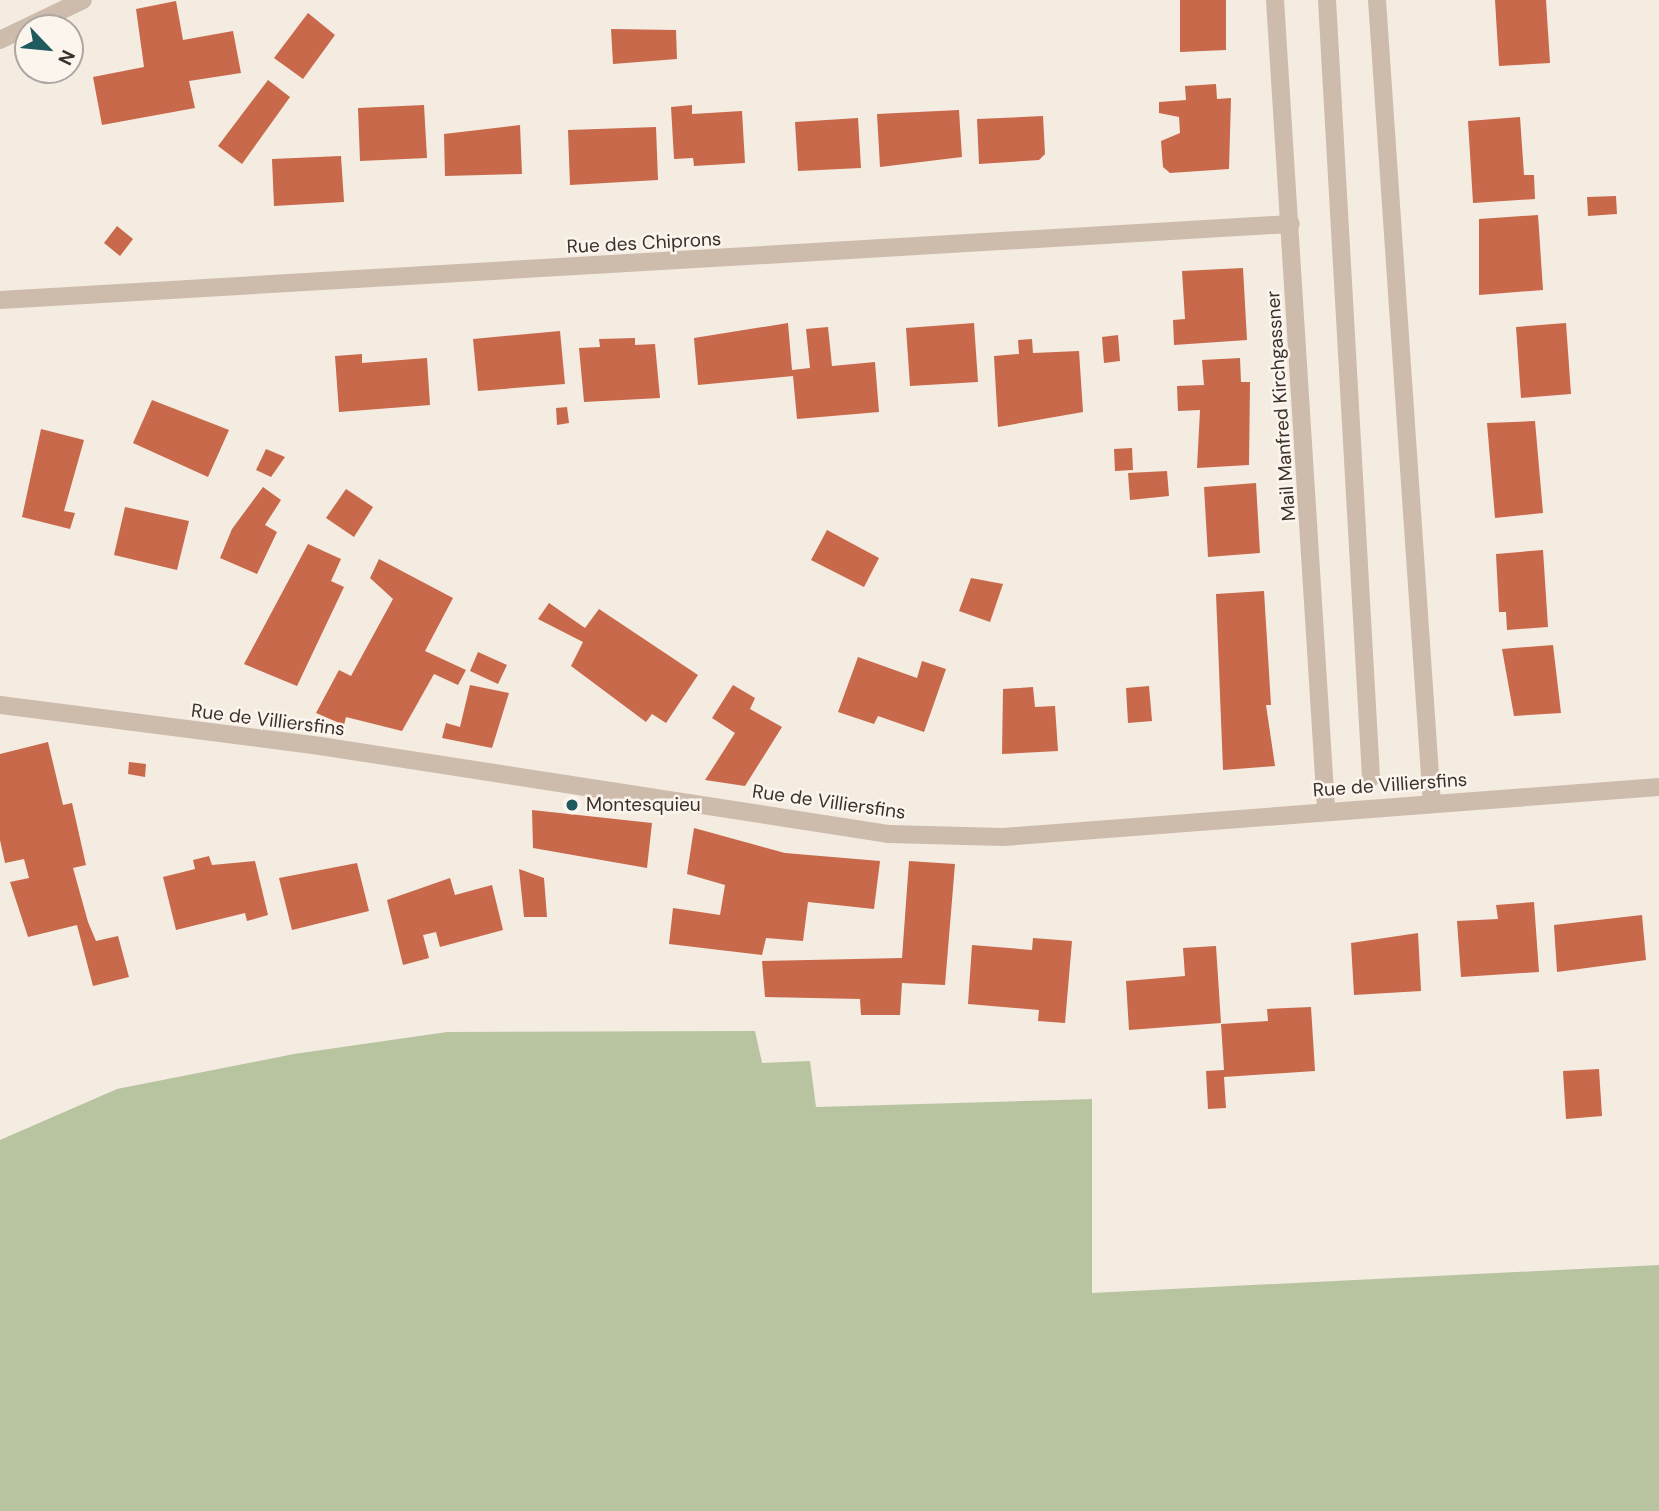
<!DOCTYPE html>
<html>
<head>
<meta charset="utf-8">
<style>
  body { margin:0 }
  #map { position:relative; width:1659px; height:1511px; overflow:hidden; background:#f4ebe1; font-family:"DM Sans",sans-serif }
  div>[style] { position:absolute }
  .green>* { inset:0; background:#b8c4a0 }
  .building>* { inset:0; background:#c8694b }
  .street>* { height:18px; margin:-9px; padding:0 9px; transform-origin:9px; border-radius:9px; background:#cdbbac }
  .dots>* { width:19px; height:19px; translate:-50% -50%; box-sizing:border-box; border:4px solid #fbf5ee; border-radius:50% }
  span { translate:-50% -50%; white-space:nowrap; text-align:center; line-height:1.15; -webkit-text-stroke:5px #fbf5ee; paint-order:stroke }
  .street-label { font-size:19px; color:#3b302b }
  .poi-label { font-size:19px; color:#3b302b }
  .left { translate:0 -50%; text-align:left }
  .north { position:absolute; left:14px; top:14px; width:70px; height:70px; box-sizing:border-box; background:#fbf5ee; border:2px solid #aea6a0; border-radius:50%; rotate:116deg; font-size:19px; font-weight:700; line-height:28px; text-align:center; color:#3b302b }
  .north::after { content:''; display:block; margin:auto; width:24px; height:32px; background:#1f5a5e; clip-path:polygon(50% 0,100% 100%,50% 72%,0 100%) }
</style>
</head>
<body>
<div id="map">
  <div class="green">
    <i style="clip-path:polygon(755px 1031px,762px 1063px,810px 1061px,816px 1107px,1092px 1099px,1092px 1293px,1659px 1265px,1659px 1511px,0 1511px,0 1140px,117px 1089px,294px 1054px,447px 1032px)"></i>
  </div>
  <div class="building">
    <i style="clip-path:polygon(1180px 0,1226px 0,1226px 50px,1180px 52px)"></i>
    <i style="clip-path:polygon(1495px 0,1546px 0,1550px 63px,1499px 66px)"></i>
    <i style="clip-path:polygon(176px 1px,183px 40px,233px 31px,241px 73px,189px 81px,195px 108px,102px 125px,93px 77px,144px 67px,136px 9px)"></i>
    <i style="clip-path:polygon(308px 13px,335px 35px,303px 79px,274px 58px)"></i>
    <i style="clip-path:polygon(611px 29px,676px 30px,677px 59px,613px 64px)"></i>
    <i style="clip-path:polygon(268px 80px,290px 97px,242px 164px,218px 146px)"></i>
    <i style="clip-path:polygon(1216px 84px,1217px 99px,1231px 98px,1229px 169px,1170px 173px,1163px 167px,1161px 141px,1180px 133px,1179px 117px,1159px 113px,1159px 102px,1186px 100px,1185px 86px)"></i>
    <i style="clip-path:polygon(424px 105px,427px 158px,360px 161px,358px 108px)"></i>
    <i style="clip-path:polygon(692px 105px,692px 114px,742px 111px,745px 163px,694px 166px,693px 158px,674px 159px,671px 107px)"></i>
    <i style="clip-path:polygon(959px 110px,962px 157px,880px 167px,877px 114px)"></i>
    <i style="clip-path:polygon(1043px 116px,1045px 154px,1039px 160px,979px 164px,977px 119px)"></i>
    <i style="clip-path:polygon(1520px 117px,1524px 175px,1534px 175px,1535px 199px,1473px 203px,1468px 121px)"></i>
    <i style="clip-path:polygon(858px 118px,861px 168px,798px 171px,795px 122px)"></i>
    <i style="clip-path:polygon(520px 125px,522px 174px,445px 176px,444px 134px)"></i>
    <i style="clip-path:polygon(656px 127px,658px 180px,570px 185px,568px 130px)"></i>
    <i style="clip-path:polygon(341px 156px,344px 202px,274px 206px,272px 159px)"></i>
    <i style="clip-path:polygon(1616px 196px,1617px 214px,1588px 216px,1587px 197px)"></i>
    <i style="clip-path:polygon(1538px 215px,1543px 290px,1479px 295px,1479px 219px)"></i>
    <i style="clip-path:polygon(117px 226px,133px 239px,120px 256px,104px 243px)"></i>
    <i style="clip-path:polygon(1243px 268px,1247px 340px,1174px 345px,1173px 320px,1185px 319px,1182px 271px)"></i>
    <i style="clip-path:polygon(788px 323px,792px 370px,810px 368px,806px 329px,828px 327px,832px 366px,875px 362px,879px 412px,797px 419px,793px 376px,698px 385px,694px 338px)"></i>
    <i style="clip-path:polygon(974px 323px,978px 382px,910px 386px,906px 328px)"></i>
    <i style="clip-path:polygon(1566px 323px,1571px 394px,1521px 398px,1516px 327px)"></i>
    <i style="clip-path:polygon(560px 331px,565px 384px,478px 391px,473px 339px)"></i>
    <i style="clip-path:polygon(1118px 335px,1120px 361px,1104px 363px,1102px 337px)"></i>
    <i style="clip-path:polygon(635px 338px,635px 345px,655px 344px,660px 398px,584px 402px,579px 348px,600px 347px,599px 339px)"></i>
    <i style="clip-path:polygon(1032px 339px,1033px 353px,1079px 351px,1083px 412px,998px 427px,994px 356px,1019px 354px,1018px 340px)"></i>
    <i style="clip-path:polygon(362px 354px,362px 363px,427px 358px,430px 405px,339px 412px,335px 356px)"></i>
    <i style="clip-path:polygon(1240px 358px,1241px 382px,1250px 382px,1249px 465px,1197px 468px,1200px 410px,1178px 411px,1177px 386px,1204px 385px,1202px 360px)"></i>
    <i style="clip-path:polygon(152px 400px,229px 430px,208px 477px,133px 443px)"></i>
    <i style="clip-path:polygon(567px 407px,569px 423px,557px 425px,556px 408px)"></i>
    <i style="clip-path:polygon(1535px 421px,1543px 513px,1495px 518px,1487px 423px)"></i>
    <i style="clip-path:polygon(41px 429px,84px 440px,64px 511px,75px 513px,70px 529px,22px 517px)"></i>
    <i style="clip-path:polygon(1132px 448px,1133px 470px,1115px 471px,1114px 449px)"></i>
    <i style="clip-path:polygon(266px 449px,285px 457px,271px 477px,256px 470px)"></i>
    <i style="clip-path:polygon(1167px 471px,1169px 496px,1130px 500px,1128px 473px)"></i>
    <i style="clip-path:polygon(1256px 483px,1260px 553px,1208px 557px,1204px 487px)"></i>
    <i style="clip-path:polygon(263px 487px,281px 500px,265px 525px,277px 532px,257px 574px,220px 558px,232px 529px)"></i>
    <i style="clip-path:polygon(346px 489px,373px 507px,354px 537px,326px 518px)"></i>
    <i style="clip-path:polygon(125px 507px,189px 521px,177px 570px,114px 555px)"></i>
    <i style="clip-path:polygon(827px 530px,879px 558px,864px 587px,811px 560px)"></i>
    <i style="clip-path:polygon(308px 544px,341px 559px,331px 581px,344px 587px,297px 686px,244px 664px)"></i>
    <i style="clip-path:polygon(1543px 550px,1548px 627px,1507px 630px,1506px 612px,1499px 612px,1496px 554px)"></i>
    <i style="clip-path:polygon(379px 559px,453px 598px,425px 651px,466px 670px,458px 685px,434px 674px,402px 731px,346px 717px,344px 725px,316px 713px,339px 670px,351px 676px,393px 599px,370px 578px)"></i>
    <i style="clip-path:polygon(971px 578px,1003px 584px,990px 622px,959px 611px)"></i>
    <i style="clip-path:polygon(1264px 591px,1271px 705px,1266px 705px,1275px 766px,1223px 770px,1216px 594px)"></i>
    <i style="clip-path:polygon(549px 603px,585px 628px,599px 609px,698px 675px,666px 723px,652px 714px,646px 722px,571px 666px,583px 642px,538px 619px)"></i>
    <i style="clip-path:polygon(1553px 645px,1561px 713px,1514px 716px,1502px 649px)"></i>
    <i style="clip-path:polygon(478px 652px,507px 665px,498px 684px,470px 671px)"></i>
    <i style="clip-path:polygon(858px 657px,917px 678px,922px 661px,946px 669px,924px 732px,878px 716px,874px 724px,838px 712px)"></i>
    <i style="clip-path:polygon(470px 685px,509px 693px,492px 748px,442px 738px,446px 723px,460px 727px)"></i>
    <i style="clip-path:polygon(733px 685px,755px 698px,750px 709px,782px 727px,745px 786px,705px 780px,735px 733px,712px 718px)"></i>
    <i style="clip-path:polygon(1149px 686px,1152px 721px,1128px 723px,1126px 688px)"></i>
    <i style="clip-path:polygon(1033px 687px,1035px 707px,1055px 706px,1058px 751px,1002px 754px,1003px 689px)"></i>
    <i style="clip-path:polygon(48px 742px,63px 805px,72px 803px,86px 865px,73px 868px,88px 922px,96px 941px,118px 936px,129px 977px,93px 986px,77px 925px,28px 937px,10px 882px,29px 878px,24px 859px,5px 863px,0 840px,0 754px)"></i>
    <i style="clip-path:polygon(129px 762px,146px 764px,145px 777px,128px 774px)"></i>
    <i style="clip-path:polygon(532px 810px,652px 823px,647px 868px,533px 848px)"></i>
    <i style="clip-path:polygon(694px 828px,785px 853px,880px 861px,874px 909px,808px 902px,803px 941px,766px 938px,762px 955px,669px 944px,673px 908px,720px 915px,725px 885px,687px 874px)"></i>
    <i style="clip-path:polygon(209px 856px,212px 865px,255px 861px,268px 915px,247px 921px,245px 913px,176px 930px,163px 877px,195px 869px,193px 860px)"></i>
    <i style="clip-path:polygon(909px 861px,955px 864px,945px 985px,902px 983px,900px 1015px,861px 1015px,860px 999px,765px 997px,762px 961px,902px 958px)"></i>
    <i style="clip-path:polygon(357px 863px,369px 911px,292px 930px,279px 878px)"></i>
    <i style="clip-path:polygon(519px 869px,544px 878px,547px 917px,524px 917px)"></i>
    <i style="clip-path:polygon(450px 878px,455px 895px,492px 885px,503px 930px,440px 947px,436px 932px,423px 935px,429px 958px,403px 965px,387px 900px)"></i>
    <i style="clip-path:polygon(1534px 902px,1539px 972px,1461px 977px,1457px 921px,1498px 919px,1496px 905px)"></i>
    <i style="clip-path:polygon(1642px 915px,1646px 960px,1557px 972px,1554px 925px)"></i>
    <i style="clip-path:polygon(1418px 933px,1421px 991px,1354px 995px,1351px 943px)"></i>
    <i style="clip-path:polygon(1033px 938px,1072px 941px,1065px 1023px,1038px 1021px,1039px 1010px,968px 1004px,972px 945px,1032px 950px)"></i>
    <i style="clip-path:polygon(1216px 946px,1221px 1023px,1129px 1030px,1126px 981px,1185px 976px,1183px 948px)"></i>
    <i style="clip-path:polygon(1311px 1007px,1315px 1071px,1224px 1077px,1226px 1108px,1208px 1109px,1206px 1071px,1224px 1070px,1221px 1024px,1268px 1021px,1267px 1009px)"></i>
    <i style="clip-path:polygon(1599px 1069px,1602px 1116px,1566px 1119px,1563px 1071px)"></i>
  </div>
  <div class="street">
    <i style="left:1275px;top:0;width:811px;rotate:86.39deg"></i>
    <i style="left:1327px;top:0;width:779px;rotate:86.76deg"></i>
    <i style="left:1377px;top:0;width:806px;rotate:86.09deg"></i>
    <i style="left:0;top:40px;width:92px;rotate:-25.7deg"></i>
    <i style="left:0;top:300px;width:1293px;rotate:-3.37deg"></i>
    <i style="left:0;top:705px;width:323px;rotate:7.3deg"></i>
    <i style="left:320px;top:746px;width:576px;rotate:8.79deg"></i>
    <i style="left:889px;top:834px;width:114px;rotate:1.5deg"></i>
    <i style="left:1003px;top:837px;width:658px;rotate:-4.36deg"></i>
  </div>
  <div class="dots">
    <i style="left:572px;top:805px;background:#1f5a5e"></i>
  </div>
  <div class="street-label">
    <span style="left:644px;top:243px;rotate:-3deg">Rue des Chiprons</span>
    <span style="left:1281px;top:406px;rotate:-94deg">Mail Manfred Kirchgassner</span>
    <span style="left:268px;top:720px;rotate:7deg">Rue de Villiersfins</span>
    <span style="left:1390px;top:785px;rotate:-4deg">Rue de Villiersfins</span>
    <span style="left:829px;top:802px;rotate:8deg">Rue de Villiersfins</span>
  </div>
  <div class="poi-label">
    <span class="left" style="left:586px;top:805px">Montesquieu</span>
  </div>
  <div class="north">N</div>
</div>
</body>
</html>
